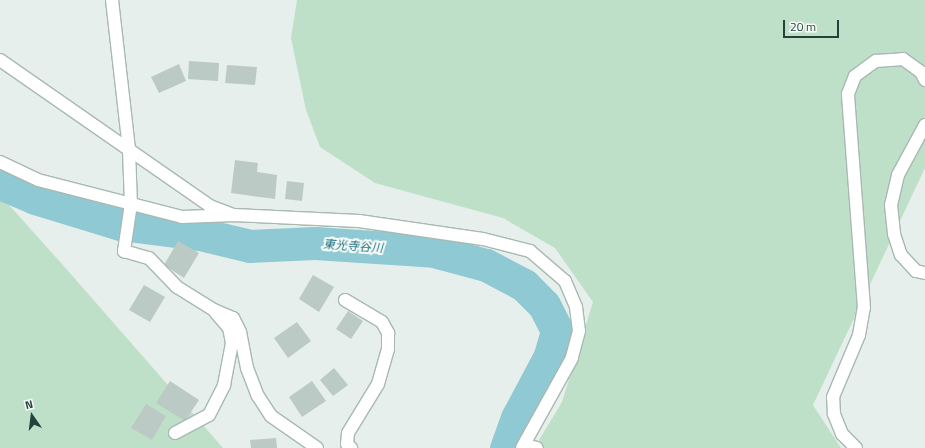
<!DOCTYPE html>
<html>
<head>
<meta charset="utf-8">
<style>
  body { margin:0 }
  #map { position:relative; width:925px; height:448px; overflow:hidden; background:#e6efeb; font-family:"Titillium Web","Noto Sans JP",sans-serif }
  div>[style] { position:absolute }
  .green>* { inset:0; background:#bfe0c8 }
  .river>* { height:33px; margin:-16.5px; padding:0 16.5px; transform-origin:16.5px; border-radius:16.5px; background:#8ec9d4 }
  .building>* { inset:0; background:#bbcac4 }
  .roads { filter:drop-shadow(1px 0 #a8b8b2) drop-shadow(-1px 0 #a8b8b2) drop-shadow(0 1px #a8b8b2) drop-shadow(0 -1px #a8b8b2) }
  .minor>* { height:12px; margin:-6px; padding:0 6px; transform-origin:6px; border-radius:6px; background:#fff }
  .tertiary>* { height:12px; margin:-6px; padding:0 6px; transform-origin:6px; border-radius:6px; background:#fff }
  span { translate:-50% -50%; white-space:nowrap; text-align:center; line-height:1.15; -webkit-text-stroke:4px #f7fbf9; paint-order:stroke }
  .water-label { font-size:12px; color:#1c6f80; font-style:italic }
  .north { position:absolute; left:12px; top:396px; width:40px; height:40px; -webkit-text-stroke:3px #f7fbf9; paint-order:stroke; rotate:346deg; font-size:11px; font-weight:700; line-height:16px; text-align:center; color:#24423a }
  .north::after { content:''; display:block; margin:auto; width:14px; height:18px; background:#24423a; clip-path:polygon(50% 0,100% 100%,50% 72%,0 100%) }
  .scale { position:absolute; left:783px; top:20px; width:56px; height:18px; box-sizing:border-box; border:2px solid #24423a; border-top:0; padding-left:5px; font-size:12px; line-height:14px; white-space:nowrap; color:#24423a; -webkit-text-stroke:3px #f7fbf9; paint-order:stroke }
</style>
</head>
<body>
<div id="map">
  <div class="green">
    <i style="clip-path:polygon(297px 0,925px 0,925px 168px,813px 405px,841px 448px,544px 448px,539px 440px,562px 402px,593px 302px,555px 248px,503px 218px,375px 183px,320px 147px,306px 110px,291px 38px)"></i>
    <i style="clip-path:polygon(0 195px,62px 264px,223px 448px,0 448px)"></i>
  </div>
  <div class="river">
    <i style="left:0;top:183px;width:38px;rotate:23deg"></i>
    <i style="left:35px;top:198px;width:89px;rotate:17deg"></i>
    <i style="left:120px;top:224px;width:81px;rotate:7.1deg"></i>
    <i style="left:200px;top:234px;width:51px;rotate:13.5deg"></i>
    <i style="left:250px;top:246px;width:65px;rotate:-2.6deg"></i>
    <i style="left:315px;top:243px;width:119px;rotate:3.8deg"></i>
    <i style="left:434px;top:251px;width:54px;rotate:15.1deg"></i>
    <i style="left:486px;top:265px;width:43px;rotate:27.8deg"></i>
    <i style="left:524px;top:285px;width:28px;rotate:45deg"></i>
    <i style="left:544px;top:305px;width:29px;rotate:63deg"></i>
    <i style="left:557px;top:331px;width:26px;rotate:106deg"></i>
    <i style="left:550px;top:356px;width:70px;rotate:118deg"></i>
    <i style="left:517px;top:418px;width:32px;rotate:110deg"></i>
  </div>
  <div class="building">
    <i style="clip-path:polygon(189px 61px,219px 63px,218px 81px,188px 79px)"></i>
    <i style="clip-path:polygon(179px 64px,186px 81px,159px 93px,151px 77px)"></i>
    <i style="clip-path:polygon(227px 65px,257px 67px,255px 85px,225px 83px)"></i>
    <i style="clip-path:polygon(235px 160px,258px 163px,257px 172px,277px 175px,275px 199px,231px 193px)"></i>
    <i style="clip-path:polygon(287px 181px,304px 183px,302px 201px,285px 199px)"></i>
    <i style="clip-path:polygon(178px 241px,199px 253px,184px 278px,164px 265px)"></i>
    <i style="clip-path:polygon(313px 275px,334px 287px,319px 312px,299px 299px)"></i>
    <i style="clip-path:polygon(144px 285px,165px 297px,150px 322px,129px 310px)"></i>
    <i style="clip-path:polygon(348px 311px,363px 321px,351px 339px,336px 329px)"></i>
    <i style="clip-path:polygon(297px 322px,311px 341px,288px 358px,274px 338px)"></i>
    <i style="clip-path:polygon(334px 368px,348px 385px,333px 396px,320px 380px)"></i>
    <i style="clip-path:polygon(170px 381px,199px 400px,185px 421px,156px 403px)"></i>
    <i style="clip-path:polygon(312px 381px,326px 401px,302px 417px,289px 397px)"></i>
    <i style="clip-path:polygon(146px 404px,166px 416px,152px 440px,131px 428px)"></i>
    <i style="clip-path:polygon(276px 438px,277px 448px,251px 448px,250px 440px)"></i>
  </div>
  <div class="roads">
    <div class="minor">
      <i style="left:112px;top:0;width:151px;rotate:83.5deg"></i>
      <i style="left:129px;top:150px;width:54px;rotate:87.9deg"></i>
      <i style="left:131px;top:204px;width:48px;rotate:98.5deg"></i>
      <i style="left:124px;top:251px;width:26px;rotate:16deg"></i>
      <i style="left:149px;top:258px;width:40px;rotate:46deg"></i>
      <i style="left:177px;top:287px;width:44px;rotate:31.9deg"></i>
      <i style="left:214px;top:310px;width:21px;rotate:23deg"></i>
      <i style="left:233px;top:318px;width:16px;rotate:63deg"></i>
      <i style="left:240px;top:332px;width:37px;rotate:79deg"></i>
      <i style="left:247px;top:368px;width:30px;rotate:69deg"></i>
      <i style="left:258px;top:396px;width:24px;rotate:57deg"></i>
      <i style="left:271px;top:416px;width:56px;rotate:34.8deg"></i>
      <i style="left:0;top:162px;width:42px;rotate:25.3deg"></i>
      <i style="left:38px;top:180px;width:149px;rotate:14.4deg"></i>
      <i style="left:182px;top:217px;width:52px;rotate:-2.2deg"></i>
      <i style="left:345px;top:300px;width:43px;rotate:30.7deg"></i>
      <i style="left:382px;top:322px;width:13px;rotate:61deg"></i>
      <i style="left:388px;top:333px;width:16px;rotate:90deg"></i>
      <i style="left:388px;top:349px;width:36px;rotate:106deg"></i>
      <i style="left:378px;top:384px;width:57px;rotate:121.5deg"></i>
      <i style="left:348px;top:433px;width:11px;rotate:95deg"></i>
      <i style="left:347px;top:444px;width:6px;rotate:45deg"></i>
      <i style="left:175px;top:433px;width:38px;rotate:-28deg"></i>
      <i style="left:209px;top:415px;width:34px;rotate:-63deg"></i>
      <i style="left:224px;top:385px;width:43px;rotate:-79.2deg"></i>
      <i style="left:232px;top:343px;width:15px;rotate:-101deg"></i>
      <i style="left:229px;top:328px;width:20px;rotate:-131deg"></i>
      <i style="left:524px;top:445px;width:13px;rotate:13deg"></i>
    </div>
    <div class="tertiary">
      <i style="left:0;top:60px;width:256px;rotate:34.8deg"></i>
      <i style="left:210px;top:206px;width:26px;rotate:21deg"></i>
      <i style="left:234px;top:215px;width:125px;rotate:2.7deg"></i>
      <i style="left:359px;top:221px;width:125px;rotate:8.3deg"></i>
      <i style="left:483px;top:239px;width:49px;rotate:14.3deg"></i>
      <i style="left:530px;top:251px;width:46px;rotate:40.6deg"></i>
      <i style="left:565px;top:281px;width:28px;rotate:67deg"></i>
      <i style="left:576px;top:307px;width:24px;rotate:83deg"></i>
      <i style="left:579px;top:331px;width:28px;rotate:105deg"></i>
      <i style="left:572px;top:358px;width:103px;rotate:119.1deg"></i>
      <i style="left:925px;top:125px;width:57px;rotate:118.4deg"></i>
      <i style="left:898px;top:175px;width:31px;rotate:103deg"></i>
      <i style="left:891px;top:205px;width:29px;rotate:84deg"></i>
      <i style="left:894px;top:234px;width:22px;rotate:72deg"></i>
      <i style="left:901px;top:255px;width:22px;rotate:47deg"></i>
      <i style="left:916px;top:271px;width:9px;rotate:13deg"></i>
      <i style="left:856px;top:448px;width:20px;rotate:-135deg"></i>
      <i style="left:842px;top:434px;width:22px;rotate:-112deg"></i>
      <i style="left:834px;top:414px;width:17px;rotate:-93deg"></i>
      <i style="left:833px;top:397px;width:67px;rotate:-67.2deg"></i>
      <i style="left:859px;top:335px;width:27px;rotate:-80deg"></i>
      <i style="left:864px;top:308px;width:215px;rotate:-94.3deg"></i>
      <i style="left:848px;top:94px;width:19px;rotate:-69deg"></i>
      <i style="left:855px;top:76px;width:26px;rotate:-36deg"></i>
      <i style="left:876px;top:61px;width:27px;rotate:-4deg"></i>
      <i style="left:903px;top:59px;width:22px;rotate:36deg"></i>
      <i style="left:921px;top:72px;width:9px;rotate:63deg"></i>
    </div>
  </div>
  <div class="water-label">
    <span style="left:353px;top:246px;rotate:4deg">東光寺谷川</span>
  </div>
  <div class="north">N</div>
  <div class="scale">20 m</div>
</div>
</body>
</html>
